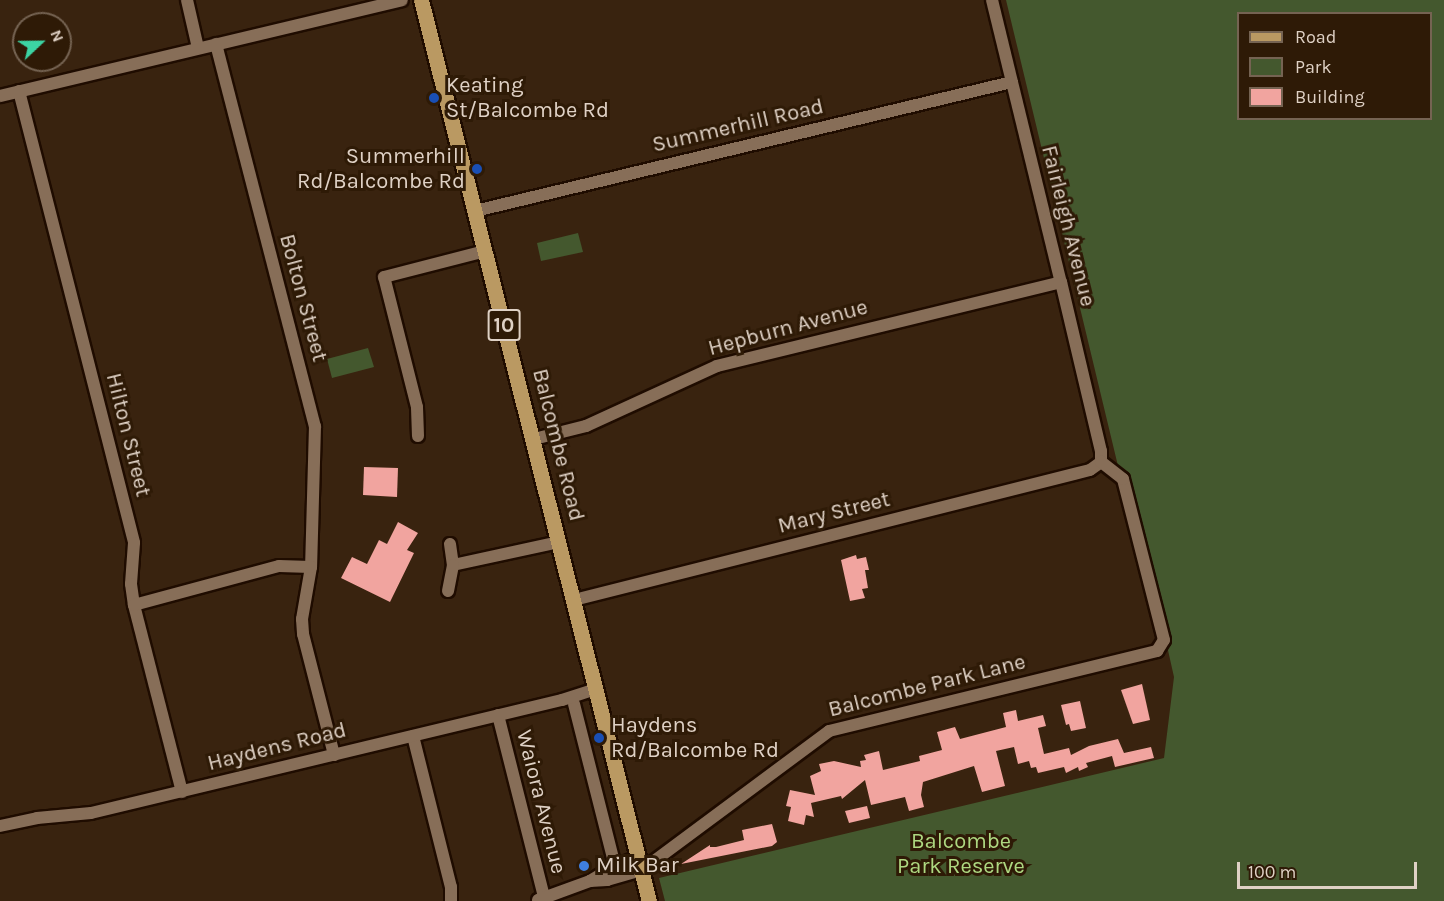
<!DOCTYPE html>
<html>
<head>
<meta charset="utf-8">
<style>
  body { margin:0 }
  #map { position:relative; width:1444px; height:901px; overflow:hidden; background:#39230f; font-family:Karla,sans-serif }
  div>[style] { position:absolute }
  .green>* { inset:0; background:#44582e }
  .building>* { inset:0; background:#f1a49f }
  .roads { filter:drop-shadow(2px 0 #1f0c00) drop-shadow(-2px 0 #1f0c00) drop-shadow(0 2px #1f0c00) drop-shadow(0 -2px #1f0c00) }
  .minor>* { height:12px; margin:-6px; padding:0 6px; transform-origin:6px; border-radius:6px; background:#876e58 }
  .major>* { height:15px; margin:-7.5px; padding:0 7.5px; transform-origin:7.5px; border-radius:7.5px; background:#ba9962 }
  .dots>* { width:16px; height:16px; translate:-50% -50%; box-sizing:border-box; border:3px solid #2e1a06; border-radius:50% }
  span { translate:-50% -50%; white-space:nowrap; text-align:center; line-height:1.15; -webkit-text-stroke:6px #2e1a06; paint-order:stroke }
  .shield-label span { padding:2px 4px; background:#2e1a06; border:2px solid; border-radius:4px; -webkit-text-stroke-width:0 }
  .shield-label { font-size:21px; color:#dfd1c5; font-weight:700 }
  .poi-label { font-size:22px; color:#dfd1c5 }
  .left { translate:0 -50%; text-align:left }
  .right { translate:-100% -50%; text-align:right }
  .street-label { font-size:22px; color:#dfd1c5 }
  .park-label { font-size:22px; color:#aed881 }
  .legend { position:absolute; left:1237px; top:12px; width:195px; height:108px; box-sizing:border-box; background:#2e1a06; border:2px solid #756352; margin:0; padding:8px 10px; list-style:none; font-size:18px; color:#dfd1c5 }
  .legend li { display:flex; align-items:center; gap:12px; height:30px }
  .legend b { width:30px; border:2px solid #756352 }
  .north { position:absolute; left:12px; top:12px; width:60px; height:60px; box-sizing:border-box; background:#2e1a06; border:2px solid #756352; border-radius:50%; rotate:68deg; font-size:16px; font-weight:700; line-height:24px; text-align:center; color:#dfd1c5 }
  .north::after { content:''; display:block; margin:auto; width:21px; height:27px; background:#3cd4a3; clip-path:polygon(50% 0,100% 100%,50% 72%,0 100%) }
  .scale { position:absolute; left:1237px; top:862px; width:180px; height:27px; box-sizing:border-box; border:3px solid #dfd1c5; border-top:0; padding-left:8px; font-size:18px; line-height:21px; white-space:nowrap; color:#dfd1c5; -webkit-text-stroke:4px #2e1a06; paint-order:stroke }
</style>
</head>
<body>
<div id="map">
  <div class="green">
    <i style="clip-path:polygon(evenodd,1006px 0,1444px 0,1444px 901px,665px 901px,659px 878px,1164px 758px,1174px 677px,1128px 472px,1118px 466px,1006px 0,1238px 14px,1430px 14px,1430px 118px,1238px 118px,1238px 14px)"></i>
    <i style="clip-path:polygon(578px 233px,583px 252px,541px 261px,537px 243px)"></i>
    <i style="clip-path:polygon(368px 348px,374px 367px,332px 378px,327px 359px)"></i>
  </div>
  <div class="building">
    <i style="clip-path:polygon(364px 467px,398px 468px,397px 497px,363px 495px)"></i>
    <i style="clip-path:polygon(398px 522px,418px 533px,407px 550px,414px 553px,390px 602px,341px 578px,352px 557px,367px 564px,379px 540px,387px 544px)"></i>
    <i style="clip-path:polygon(856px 555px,857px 559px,866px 557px,869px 570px,865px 570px,868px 588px,862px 589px,865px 598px,850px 601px,841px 560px)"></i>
    <i style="clip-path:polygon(1142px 684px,1150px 720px,1133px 724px,1121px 690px)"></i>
    <i style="clip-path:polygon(1080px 701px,1086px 728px,1071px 731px,1069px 724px,1066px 725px,1061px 705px)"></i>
    <i style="clip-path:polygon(1016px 710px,1018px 721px,1043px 715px,1046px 726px,1038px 728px,1044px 754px,1069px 748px,1071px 755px,1089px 746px,1118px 739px,1124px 753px,1151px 747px,1154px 758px,1115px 767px,1112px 756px,1086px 763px,1088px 767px,1079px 771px,1078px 767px,1066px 773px,1064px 767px,1038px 773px,1036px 767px,1031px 768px,1029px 761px,1018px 764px,1014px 747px,996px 751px,1005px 786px,982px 792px,974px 766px,923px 782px,921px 795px,924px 807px,909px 811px,905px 797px,871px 805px,865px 780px,842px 799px,841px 796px,811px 803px,814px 817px,806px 815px,804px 825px,788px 821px,791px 807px,786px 806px,790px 790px,815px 795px,810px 776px,821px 771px,819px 764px,834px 761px,861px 767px,860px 761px,866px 760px,864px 755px,879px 751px,883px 770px,920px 761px,919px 756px,942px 750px,937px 732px,955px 727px,960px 739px,1006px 727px,1003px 713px)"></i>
    <i style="clip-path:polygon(867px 806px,870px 818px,849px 823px,845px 811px)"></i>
    <i style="clip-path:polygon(772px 824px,777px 842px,772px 846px,681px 864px,710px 845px,710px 847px,716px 847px,744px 840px,742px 830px)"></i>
  </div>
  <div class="roads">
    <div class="minor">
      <i style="left:187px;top:0;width:49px;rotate:77.1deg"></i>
      <i style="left:992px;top:0;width:290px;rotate:76.3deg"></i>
      <i style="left:1061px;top:282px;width:174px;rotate:76.7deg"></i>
      <i style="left:1101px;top:451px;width:11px;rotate:90deg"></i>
      <i style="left:216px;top:44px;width:395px;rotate:75.5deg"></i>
      <i style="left:315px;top:426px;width:141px;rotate:91.6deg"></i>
      <i style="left:311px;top:567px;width:53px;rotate:99.8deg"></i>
      <i style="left:302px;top:619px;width:15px;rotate:86deg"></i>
      <i style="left:303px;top:634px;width:125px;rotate:75.6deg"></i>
      <i style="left:19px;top:91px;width:466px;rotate:75.7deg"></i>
      <i style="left:134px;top:543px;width:41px;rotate:94.2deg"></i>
      <i style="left:131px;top:584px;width:21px;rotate:82deg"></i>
      <i style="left:134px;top:605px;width:193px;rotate:75.6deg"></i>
      <i style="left:0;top:96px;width:413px;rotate:-13.4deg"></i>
      <i style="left:475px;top:211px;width:552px;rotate:-13.51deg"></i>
      <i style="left:418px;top:436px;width:29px;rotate:-92deg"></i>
      <i style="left:417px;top:407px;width:134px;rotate:-104.2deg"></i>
      <i style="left:384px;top:277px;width:104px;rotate:-14.4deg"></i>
      <i style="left:534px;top:439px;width:54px;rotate:-14deg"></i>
      <i style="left:586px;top:426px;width:144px;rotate:-24.6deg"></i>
      <i style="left:717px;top:366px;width:354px;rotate:-13.7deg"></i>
      <i style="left:450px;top:544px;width:21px;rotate:82deg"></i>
      <i style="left:453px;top:565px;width:108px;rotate:-12.2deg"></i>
      <i style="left:448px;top:591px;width:26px;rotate:-79deg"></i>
      <i style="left:574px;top:600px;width:532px;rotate:-14.14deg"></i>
      <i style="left:1090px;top:470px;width:14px;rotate:-36deg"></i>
      <i style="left:134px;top:605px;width:150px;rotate:-15.1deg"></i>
      <i style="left:279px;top:566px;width:32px;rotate:2deg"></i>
      <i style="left:574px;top:704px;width:167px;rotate:75.8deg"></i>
      <i style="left:498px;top:715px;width:188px;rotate:75.8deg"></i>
      <i style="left:413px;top:736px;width:156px;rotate:75.9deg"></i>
      <i style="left:451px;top:887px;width:14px;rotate:90deg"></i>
      <i style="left:0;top:826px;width:38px;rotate:-12deg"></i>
      <i style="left:37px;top:818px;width:54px;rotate:-5.3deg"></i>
      <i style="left:91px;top:813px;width:484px;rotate:-13.5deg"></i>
      <i style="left:562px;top:700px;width:36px;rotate:-18deg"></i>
      <i style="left:590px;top:881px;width:17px;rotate:-3deg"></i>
      <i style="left:607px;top:880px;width:36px;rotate:-16deg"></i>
      <i style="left:642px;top:870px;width:233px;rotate:-36.6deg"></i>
      <i style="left:829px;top:731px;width:338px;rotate:-13.7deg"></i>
      <i style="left:1157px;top:651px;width:13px;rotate:-58deg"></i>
      <i style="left:1164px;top:640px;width:166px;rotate:-104.3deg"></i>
      <i style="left:1123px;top:479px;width:28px;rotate:-142deg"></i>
      <i style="left:538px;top:900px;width:55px;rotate:-20.1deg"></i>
      <i style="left:590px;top:881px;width:29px;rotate:-31deg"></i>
      <i style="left:615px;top:866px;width:25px;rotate:-21deg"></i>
    </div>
    <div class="major">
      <i style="left:421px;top:0;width:929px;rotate:75.8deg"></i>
    </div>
  </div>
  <div class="dots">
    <i style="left:434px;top:98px;background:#1a4fb4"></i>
    <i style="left:477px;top:169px;background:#1a4fb4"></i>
    <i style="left:599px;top:738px;background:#1a4fb4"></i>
    <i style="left:584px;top:866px;background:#3f7fe0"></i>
  </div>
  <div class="shield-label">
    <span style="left:504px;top:325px">10</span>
  </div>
  <div class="poi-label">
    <span class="left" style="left:446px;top:98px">Keating<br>St/Balcombe Rd</span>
    <span class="right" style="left:465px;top:169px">Summerhill<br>Rd/Balcombe Rd</span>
    <span class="left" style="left:611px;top:738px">Haydens<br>Rd/Balcombe Rd</span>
    <span class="left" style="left:596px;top:866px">Milk Bar</span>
  </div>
  <div class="street-label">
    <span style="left:738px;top:126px;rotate:-13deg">Summerhill Road</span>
    <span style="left:1068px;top:226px;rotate:76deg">Fairleigh Avenue</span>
    <span style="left:303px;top:298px;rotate:75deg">Bolton Street</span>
    <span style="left:788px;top:328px;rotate:-15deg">Hepburn Avenue</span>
    <span style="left:128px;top:435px;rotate:76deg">Hilton Street</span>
    <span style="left:558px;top:445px;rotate:76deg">Balcombe Road</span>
    <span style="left:834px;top:513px;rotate:-14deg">Mary Street</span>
    <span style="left:927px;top:686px;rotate:-14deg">Balcombe Park Lane</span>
    <span style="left:277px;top:747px;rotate:-14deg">Haydens Road</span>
    <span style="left:541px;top:802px;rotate:76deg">Waiora Avenue</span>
  </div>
  <div class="park-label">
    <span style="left:961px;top:854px">Balcombe<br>Park Reserve</span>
  </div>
  <ul class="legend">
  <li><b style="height:8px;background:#ba9962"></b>Road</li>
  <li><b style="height:16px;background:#44582e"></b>Park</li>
  <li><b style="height:16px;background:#f1a49f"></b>Building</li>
  </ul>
  <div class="north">N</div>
  <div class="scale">100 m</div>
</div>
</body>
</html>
